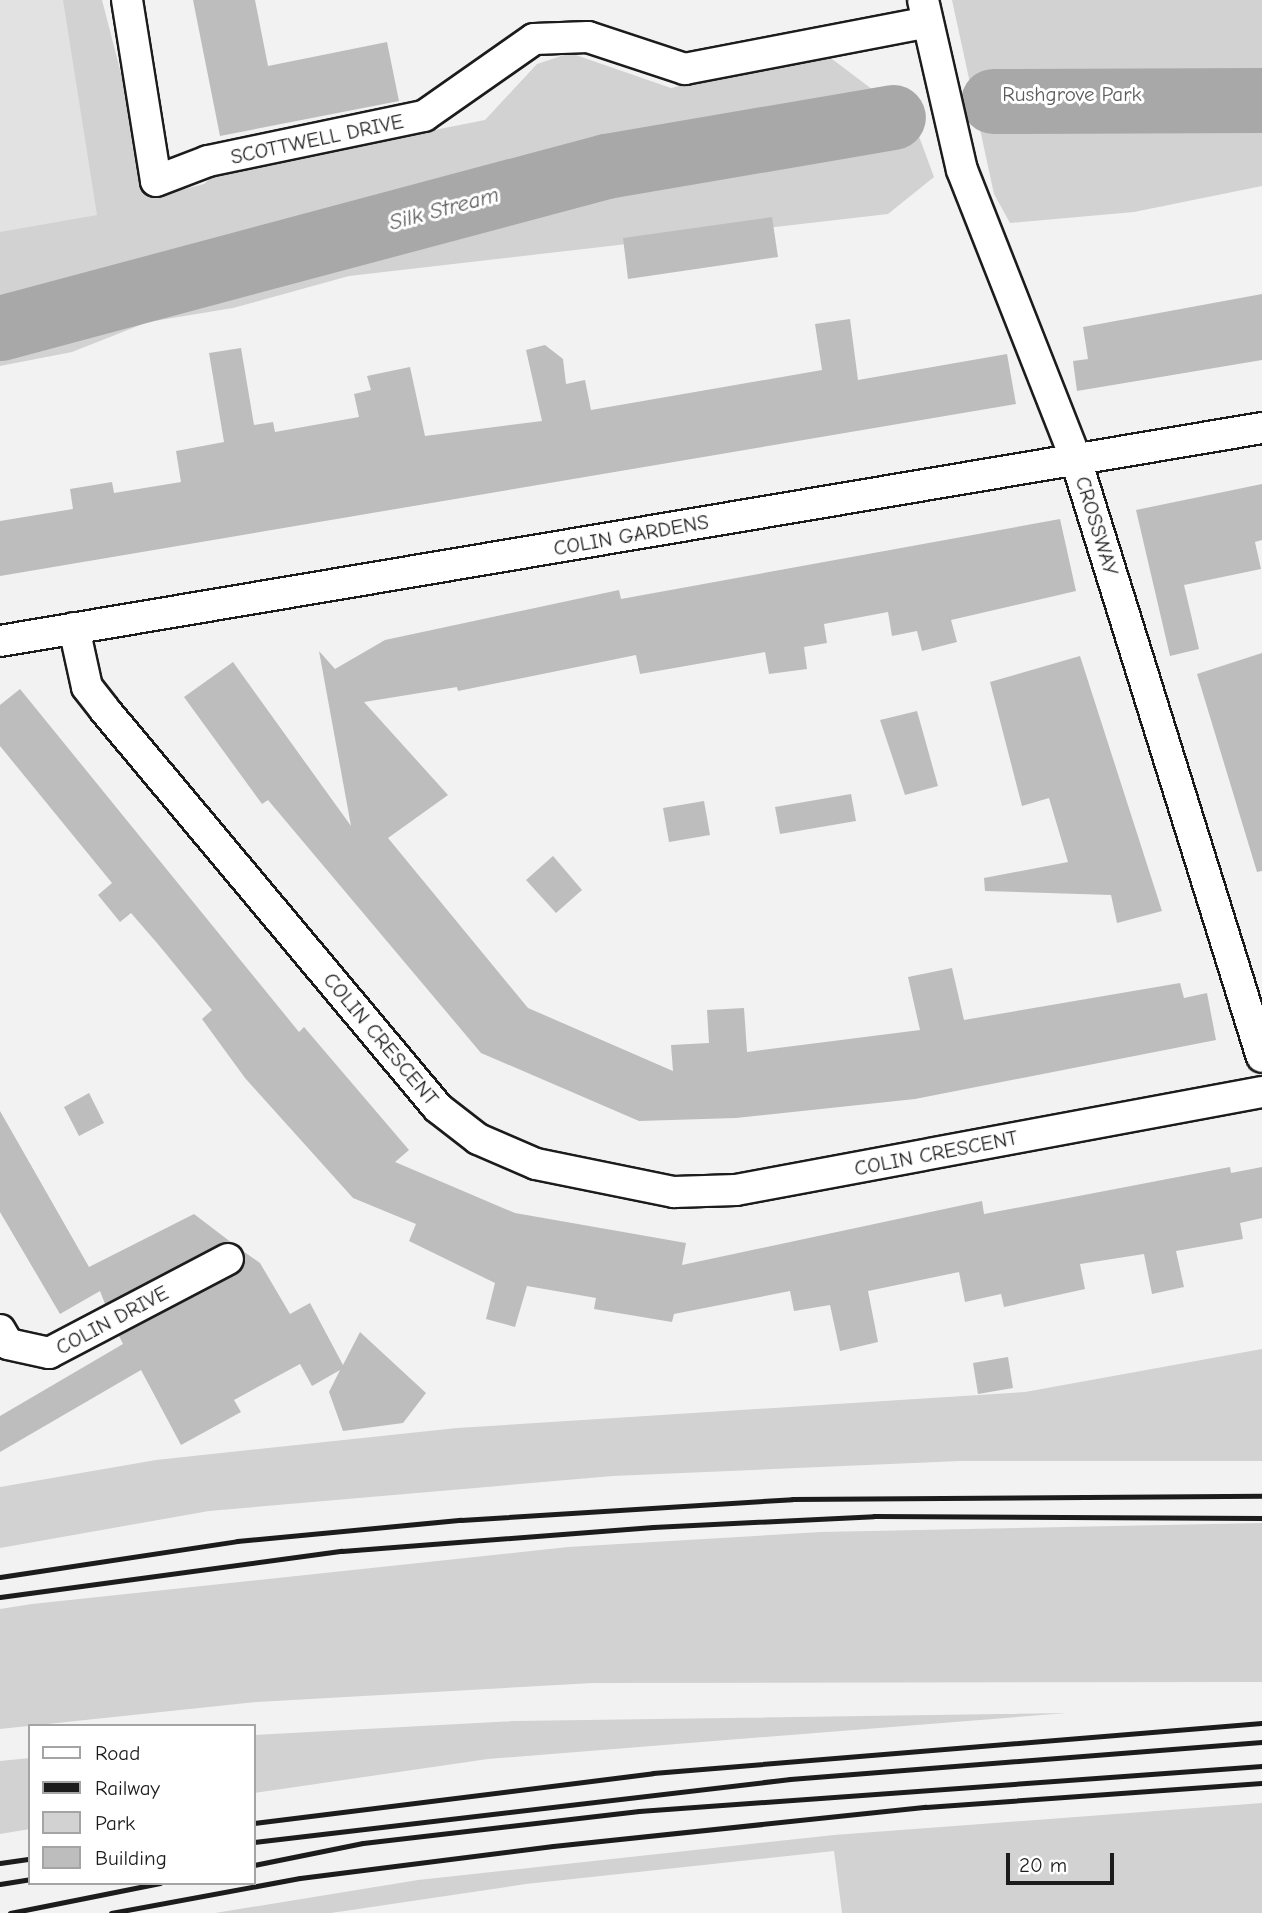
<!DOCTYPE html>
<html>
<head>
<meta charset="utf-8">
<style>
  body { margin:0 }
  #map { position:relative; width:1262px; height:1913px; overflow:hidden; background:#f2f2f2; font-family:"Comic Neue",sans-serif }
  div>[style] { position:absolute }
  .built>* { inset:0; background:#e2e2e2 }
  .green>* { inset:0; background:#d2d2d2 }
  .river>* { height:65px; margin:-32.5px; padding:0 32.5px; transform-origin:32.5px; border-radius:32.5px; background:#a8a8a8 }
  .building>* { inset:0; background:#bdbdbd }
  .roads { filter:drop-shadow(2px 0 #1c1c1c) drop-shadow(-2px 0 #1c1c1c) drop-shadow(0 2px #1c1c1c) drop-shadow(0 -2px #1c1c1c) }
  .street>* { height:30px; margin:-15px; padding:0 15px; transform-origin:15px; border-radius:15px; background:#fff }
  .rail>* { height:5px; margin:-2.5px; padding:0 2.5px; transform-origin:2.5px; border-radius:2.5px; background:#1c1c1c }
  span { translate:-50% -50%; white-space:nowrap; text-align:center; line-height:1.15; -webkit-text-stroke:6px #fff; paint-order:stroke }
  .park-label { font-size:21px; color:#5c5c5c }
  .street-label { font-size:21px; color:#1c1c1c }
  .water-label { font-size:23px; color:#5b5b5b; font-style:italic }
  .legend { position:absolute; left:28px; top:1724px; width:228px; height:161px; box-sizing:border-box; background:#fff; border:2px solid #a4a4a4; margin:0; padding:9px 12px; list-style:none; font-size:21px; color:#1c1c1c }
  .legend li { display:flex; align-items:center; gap:14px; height:35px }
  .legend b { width:35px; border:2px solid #a4a4a4 }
  .scale { position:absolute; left:1006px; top:1853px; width:108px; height:32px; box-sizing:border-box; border:4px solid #1c1c1c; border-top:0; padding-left:9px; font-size:21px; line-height:24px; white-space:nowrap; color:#1c1c1c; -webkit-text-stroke:5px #fff; paint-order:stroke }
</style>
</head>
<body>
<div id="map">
  <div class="built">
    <i style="clip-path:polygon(0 0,76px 0,110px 229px,0 253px)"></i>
  </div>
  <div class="green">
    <i style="clip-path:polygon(63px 0,102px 0,153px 197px,204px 184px,216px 173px,485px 120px,537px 64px,570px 53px,671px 88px,824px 53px,913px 120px,934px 177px,888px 214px,349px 276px,233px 308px,148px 322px,72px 352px,0 366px,0 232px,97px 215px)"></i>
    <i style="clip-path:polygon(952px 0,1262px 0,1262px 186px,1134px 212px,1010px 223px,994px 194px)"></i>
    <i style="clip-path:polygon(1262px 1349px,1262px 1461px,960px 1461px,613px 1476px,209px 1511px,0 1548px,0 1487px,156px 1460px,457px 1428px,1025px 1392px)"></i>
    <i style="clip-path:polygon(1262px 1523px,1262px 1682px,593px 1683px,257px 1702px,0 1729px,0 1609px,32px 1604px,568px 1547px,821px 1532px)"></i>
    <i style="clip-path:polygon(1067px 1713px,488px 1759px,254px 1793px,254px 1735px,514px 1721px)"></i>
    <i style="clip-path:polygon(30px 1758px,30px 1829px,0 1834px,0 1761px)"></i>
    <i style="clip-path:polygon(1262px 1803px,1262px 1913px,842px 1913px,834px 1851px,526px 1884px,331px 1913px,215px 1913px,418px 1880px,834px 1835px)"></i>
  </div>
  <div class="river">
    <i style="left:993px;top:101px;width:269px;rotate:-0.2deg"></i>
    <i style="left:0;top:328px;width:627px;rotate:-14.97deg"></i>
    <i style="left:606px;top:166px;width:291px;rotate:-9.7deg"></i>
  </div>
  <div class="building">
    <i style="clip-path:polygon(193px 0,255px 0,268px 66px,387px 42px,399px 101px,220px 136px)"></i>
    <i style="clip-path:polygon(772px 217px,778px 257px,628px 279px,623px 238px)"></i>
    <i style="clip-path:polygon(1262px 294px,1262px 360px,1077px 391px,1073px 361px,1088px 359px,1083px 327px)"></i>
    <i style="clip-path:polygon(850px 319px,858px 380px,1007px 354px,1016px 404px,0 576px,0 521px,73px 509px,70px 489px,112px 482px,114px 493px,181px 482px,176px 451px,224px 442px,209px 353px,241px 348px,254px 425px,273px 422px,275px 432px,359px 417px,354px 394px,371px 390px,367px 376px,410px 367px,425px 436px,542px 421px,526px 350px,545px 345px,563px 359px,566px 384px,585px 380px,591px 410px,822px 370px,815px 324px)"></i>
    <i style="clip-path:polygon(1262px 484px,1262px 540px,1255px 542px,1261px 569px,1184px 585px,1199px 649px,1170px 656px,1136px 510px)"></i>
    <i style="clip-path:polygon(1060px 519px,1076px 591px,951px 620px,957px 642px,922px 651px,917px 631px,892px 636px,888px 612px,824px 624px,827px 643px,804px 647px,807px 669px,769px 674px,765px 652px,640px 674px,636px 655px,458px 691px,457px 687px,364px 702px,448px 795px,388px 838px,528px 1008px,673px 1071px,671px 1045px,709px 1043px,707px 1010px,744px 1008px,747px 1052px,920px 1030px,908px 977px,952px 968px,964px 1020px,1180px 983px,1184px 998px,1207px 993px,1216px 1040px,915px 1099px,736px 1118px,639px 1121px,481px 1053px,268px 800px,262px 804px,184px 697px,233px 662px,351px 826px,319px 651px,335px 669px,385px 640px,619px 590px,621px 599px)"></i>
    <i style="clip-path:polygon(1262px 653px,1262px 871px,1257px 872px,1197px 674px)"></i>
    <i style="clip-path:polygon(1080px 656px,1162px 911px,1117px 923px,1111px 895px,985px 891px,984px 878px,1068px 862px,1049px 798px,1022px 806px,990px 682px)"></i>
    <i style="clip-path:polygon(20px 689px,299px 1032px,304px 1027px,409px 1150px,395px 1162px,515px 1213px,686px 1243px,682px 1265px,982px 1201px,984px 1214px,1230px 1167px,1231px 1173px,1262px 1167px,1262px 1218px,1240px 1223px,1243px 1239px,1176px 1251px,1184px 1287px,1152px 1294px,1144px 1254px,1080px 1264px,1085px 1289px,1004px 1307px,1001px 1294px,965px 1302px,959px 1272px,868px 1291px,878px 1342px,840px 1351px,830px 1305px,794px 1311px,790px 1291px,674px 1314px,672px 1322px,594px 1309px,596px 1298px,527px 1286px,515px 1327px,486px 1319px,495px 1283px,409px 1241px,416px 1224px,353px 1198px,245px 1078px,202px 1019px,212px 1010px,157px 943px,131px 913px,120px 922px,98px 895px,112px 883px,0 746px,0 705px)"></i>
    <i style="clip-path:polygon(917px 711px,938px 786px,905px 795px,880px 720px)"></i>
    <i style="clip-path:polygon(851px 794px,856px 821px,780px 834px,775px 807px)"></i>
    <i style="clip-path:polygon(704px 801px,710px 835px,669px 842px,663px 808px)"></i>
    <i style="clip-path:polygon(553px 856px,582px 890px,556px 913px,526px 880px)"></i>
    <i style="clip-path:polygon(89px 1093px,104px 1123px,79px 1136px,64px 1107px)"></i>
    <i style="clip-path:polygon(0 1111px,89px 1267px,194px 1214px,232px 1243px,105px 1304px,100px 1291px,60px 1314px,0 1212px)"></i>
    <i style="clip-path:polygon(243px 1251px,260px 1263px,290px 1314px,310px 1303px,343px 1365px,360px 1332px,426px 1393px,403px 1423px,343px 1431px,329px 1392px,340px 1370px,312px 1386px,300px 1364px,234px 1400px,241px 1412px,181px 1445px,141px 1370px,0 1452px,0 1416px,123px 1344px,119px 1336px,236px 1274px)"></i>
    <i style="clip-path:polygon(1008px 1357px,1013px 1388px,978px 1394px,973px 1363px)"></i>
  </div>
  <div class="roads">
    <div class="street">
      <i style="left:127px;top:0;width:183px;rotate:80.9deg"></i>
      <i style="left:156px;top:181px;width:56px;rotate:-21deg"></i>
      <i style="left:208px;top:161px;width:221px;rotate:-11.8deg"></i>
      <i style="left:424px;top:116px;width:134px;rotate:-35deg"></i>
      <i style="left:534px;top:39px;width:54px;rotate:-2.1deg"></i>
      <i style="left:588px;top:37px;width:102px;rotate:18.3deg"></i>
      <i style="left:685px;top:69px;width:244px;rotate:-10.9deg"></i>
      <i style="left:923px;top:0;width:174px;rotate:77.1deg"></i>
      <i style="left:962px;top:170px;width:312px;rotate:68.5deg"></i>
      <i style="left:1076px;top:460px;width:625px;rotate:72.7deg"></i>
      <i style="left:74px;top:628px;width:60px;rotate:77.6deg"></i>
      <i style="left:87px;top:687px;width:28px;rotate:52deg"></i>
      <i style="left:104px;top:709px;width:520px;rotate:50.07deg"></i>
      <i style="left:438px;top:1108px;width:51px;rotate:37.8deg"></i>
      <i style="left:478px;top:1139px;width:63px;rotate:23.3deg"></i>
      <i style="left:536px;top:1164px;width:141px;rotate:11.5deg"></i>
      <i style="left:674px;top:1192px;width:62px;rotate:-1.8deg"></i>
      <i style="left:736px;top:1190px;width:535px;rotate:-10.55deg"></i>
      <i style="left:0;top:641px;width:1280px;rotate:-9.58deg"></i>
      <i style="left:0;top:1330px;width:16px;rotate:60deg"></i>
      <i style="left:8px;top:1344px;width:42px;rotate:12.4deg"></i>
      <i style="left:49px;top:1353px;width:202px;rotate:-27.7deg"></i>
    </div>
  </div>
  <div class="rail">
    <i style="left:0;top:1577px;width:240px;rotate:-8.6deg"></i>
    <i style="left:237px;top:1541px;width:225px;rotate:-5.4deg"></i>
    <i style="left:461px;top:1520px;width:332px;rotate:-3.6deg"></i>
    <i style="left:792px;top:1499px;width:470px;rotate:-0.4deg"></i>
    <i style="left:0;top:1597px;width:345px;rotate:-7.7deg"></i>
    <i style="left:342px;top:1551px;width:312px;rotate:-4.4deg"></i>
    <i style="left:653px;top:1527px;width:221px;rotate:-2.8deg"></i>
    <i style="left:874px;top:1516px;width:388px;rotate:0.3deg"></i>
    <i style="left:254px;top:1823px;width:402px;rotate:-7.1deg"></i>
    <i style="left:653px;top:1773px;width:611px;rotate:-4.69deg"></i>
    <i style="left:254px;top:1842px;width:540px;rotate:-6.7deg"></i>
    <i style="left:790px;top:1779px;width:473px;rotate:-4.5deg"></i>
    <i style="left:0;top:1863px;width:30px;rotate:-8deg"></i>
    <i style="left:254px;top:1865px;width:111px;rotate:-11.4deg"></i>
    <i style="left:363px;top:1843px;width:278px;rotate:-6.6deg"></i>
    <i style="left:639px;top:1811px;width:625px;rotate:-4.13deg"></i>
    <i style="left:0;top:1884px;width:30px;rotate:-9deg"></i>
    <i style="left:10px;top:1913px;width:153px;rotate:-11.3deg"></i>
    <i style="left:111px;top:1913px;width:192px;rotate:-10.5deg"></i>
    <i style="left:300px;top:1878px;width:255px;rotate:-7.2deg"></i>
    <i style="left:553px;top:1846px;width:375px;rotate:-6deg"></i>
    <i style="left:926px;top:1807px;width:337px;rotate:-4.1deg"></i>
  </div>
  <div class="park-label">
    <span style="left:1072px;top:94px">Rushgrove Park</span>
  </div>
  <div class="street-label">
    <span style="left:317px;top:139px;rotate:-12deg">SCOTTWELL DRIVE</span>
    <span style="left:1097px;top:526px;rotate:73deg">CROSSWAY</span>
    <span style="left:631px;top:535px;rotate:-10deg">COLIN GARDENS</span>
    <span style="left:381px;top:1039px;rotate:50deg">COLIN CRESCENT</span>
    <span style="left:936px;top:1153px;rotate:-11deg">COLIN CRESCENT</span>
    <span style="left:112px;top:1320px;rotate:-28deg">COLIN DRIVE</span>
  </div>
  <div class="water-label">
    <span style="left:444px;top:209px;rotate:-15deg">Silk Stream</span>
  </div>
  <ul class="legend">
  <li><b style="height:9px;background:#fff"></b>Road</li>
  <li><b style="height:9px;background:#1c1c1c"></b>Railway</li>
  <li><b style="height:19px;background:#d2d2d2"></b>Park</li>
  <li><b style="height:19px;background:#bdbdbd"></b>Building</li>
  </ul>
  <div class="scale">20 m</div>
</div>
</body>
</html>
